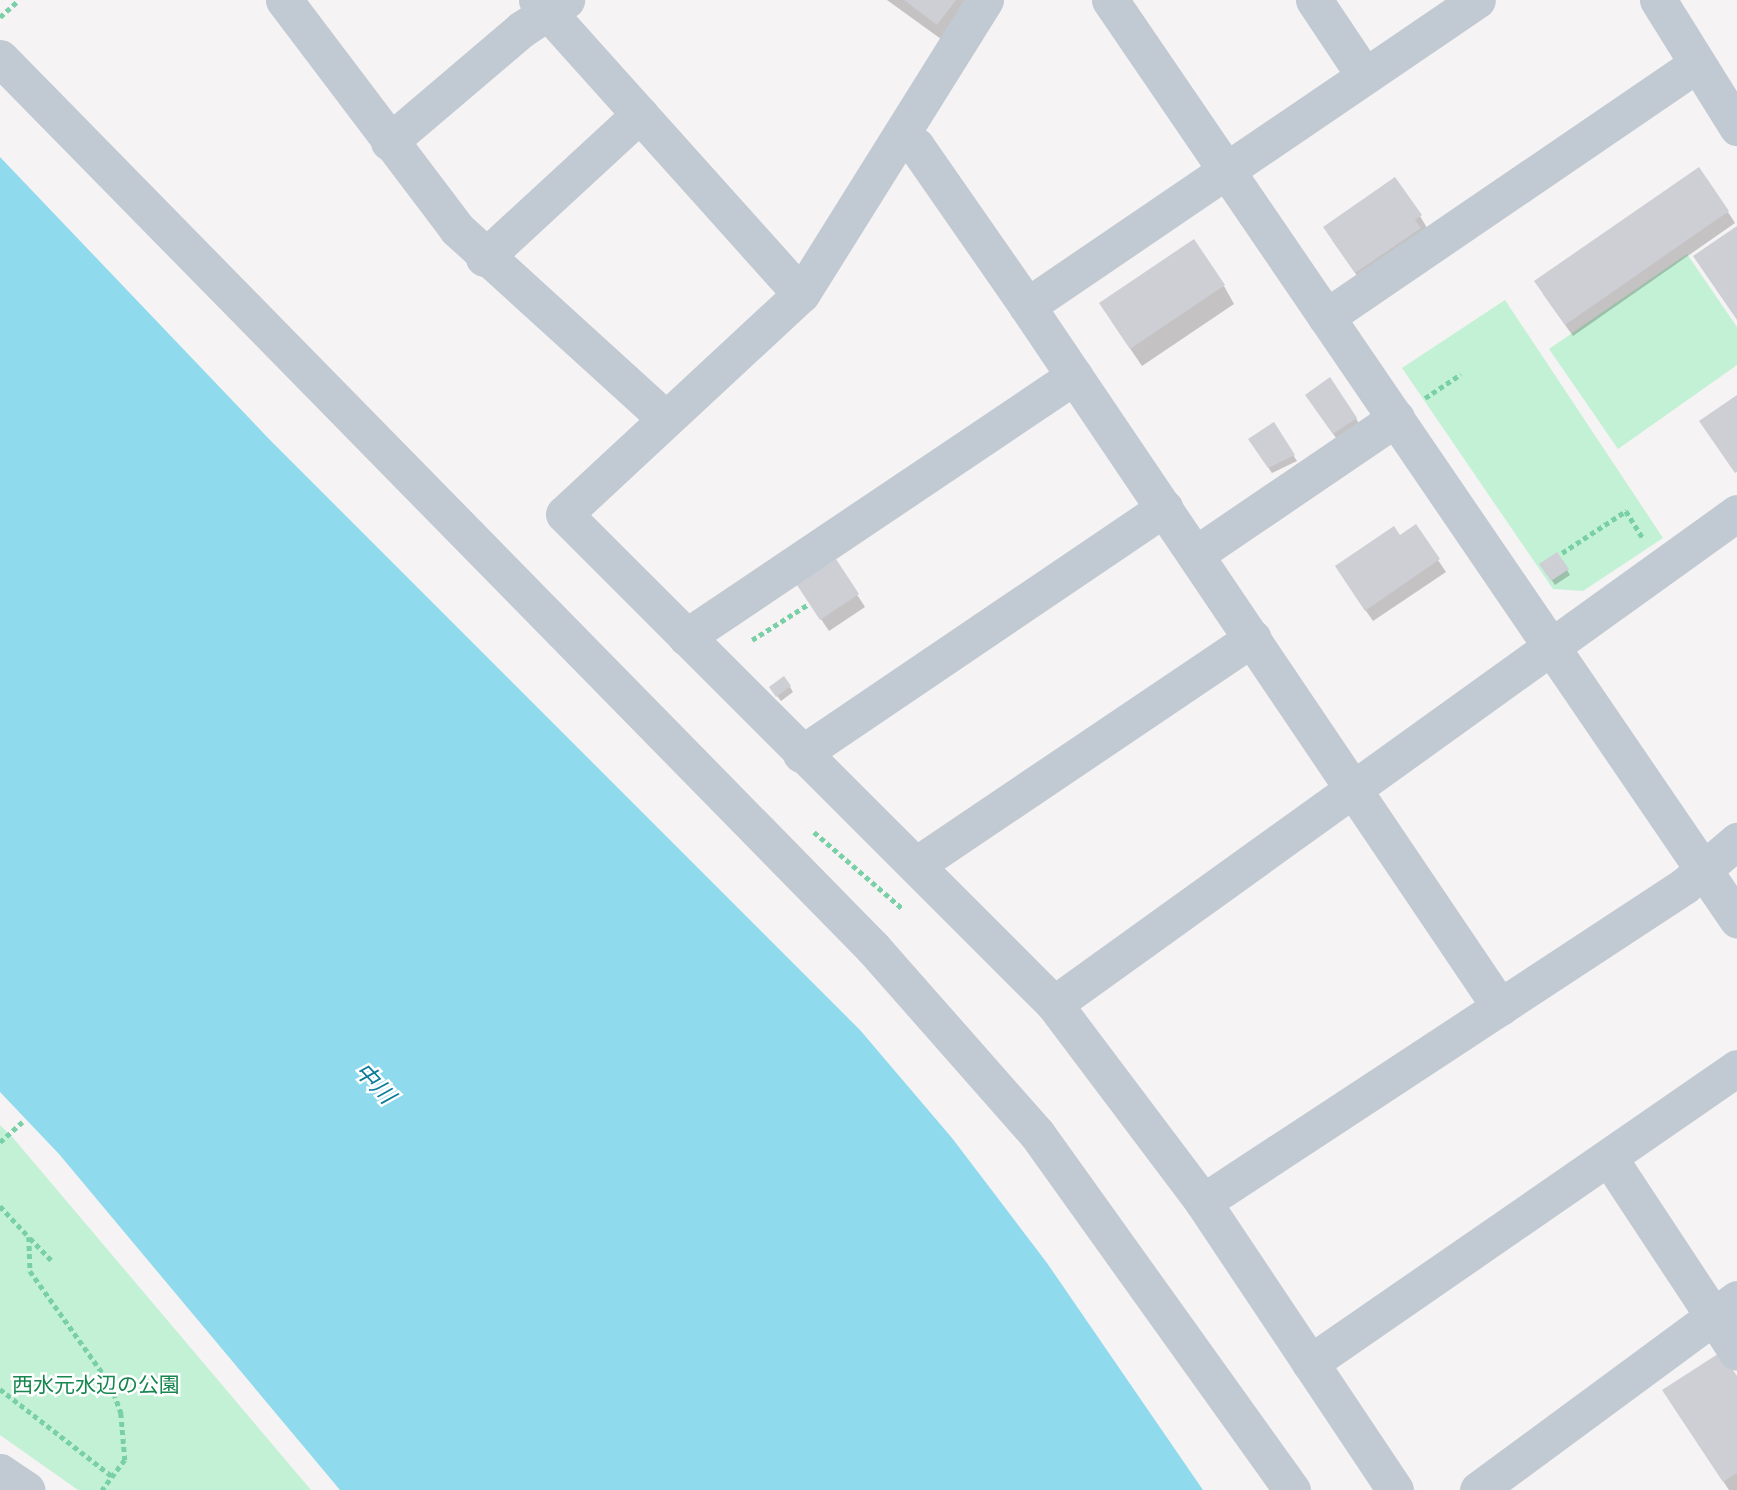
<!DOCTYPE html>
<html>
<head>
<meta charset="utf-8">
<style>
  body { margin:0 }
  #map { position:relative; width:1737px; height:1490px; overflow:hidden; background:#f5f3f3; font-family:Montserrat,"Noto Sans JP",sans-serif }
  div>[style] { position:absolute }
  .green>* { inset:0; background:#c3f1d5 }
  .water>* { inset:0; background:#90daee }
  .shadow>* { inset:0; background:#0003 }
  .building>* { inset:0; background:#cdcfd5 }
  .path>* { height:4.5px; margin-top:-2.25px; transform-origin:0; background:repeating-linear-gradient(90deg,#7ad0a6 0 5px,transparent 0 8.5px) }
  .street>* { height:37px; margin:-18.5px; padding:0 18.5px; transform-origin:18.5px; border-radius:18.5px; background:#c1cad2 }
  span { translate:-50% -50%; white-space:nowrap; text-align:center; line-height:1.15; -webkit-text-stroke:5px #fff; paint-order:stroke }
  .park-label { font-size:21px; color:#17864f }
  .water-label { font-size:23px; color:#0c7c9b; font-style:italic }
</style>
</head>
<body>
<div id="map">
  <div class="green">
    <i style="clip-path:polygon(1687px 254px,1737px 327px,1737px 365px,1618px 449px,1549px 349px)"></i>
    <i style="clip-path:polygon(1505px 300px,1663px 538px,1583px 591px,1553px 589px,1402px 368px)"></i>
    <i style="clip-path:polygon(0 1125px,14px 1139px,311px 1490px,78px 1490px,0 1435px)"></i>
  </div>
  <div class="water">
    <i style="clip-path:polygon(0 157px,270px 440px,860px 1030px,952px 1138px,1047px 1263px,1203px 1490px,340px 1490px,59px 1154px,0 1092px)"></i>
  </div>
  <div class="shadow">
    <i style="clip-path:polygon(887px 0,982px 0,952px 47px)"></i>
    <i style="clip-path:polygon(1728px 212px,1735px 223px,1573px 336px,1543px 294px)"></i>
    <i style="clip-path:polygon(1420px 216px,1427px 228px,1363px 284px,1332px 240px)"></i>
    <i style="clip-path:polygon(1224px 286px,1234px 304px,1142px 366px,1112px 322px)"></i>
    <i style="clip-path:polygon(1314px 407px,1356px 418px,1362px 430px,1341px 445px)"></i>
    <i style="clip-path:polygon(1273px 424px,1297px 461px,1272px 473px,1253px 445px)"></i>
    <i style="clip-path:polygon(1415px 526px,1446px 572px,1373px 621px,1344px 579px)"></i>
    <i style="clip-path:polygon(836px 562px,865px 607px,829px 631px,806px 597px)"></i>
    <i style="clip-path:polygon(1544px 569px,1567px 570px,1570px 575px,1555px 585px)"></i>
    <i style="clip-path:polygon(790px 687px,793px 692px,781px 701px,774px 692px)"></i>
    <i style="clip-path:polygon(1737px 1379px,1737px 1490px,1729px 1490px,1675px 1409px)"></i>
  </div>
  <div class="building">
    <i style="clip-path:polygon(904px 0,956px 0,937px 25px)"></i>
    <i style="clip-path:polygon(1699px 167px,1729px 211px,1565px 325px,1534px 281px)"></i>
    <i style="clip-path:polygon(1395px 177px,1422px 215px,1415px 220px,1421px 228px,1355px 273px,1323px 227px)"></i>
    <i style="clip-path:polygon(1737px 226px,1737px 320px,1693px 256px)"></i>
    <i style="clip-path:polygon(1194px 239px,1225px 285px,1130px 349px,1099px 303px)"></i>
    <i style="clip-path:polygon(1330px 377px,1357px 418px,1333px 434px,1305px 395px)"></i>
    <i style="clip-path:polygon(1737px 395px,1737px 472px,1735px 473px,1699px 421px)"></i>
    <i style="clip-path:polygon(1274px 422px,1295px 455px,1268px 468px,1248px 439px)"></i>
    <i style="clip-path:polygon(1416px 524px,1440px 559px,1365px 611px,1335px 566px,1394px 526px,1400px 535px)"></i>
    <i style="clip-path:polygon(1557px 552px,1569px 569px,1551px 581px,1539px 564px)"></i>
    <i style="clip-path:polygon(836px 559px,859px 594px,820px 620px,797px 585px)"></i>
    <i style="clip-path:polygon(784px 676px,791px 686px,776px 697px,769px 687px)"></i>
    <i style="clip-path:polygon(1721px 1352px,1737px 1376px,1737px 1473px,1723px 1482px,1662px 1390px)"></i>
  </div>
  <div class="path">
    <i style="left:0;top:17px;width:25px;rotate:-42deg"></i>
    <i style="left:1425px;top:398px;width:43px;rotate:-33.7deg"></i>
    <i style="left:1562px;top:553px;width:77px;rotate:-33.3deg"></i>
    <i style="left:1626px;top:511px;width:32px;rotate:58deg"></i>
    <i style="left:752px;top:640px;width:65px;rotate:-32.5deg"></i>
    <i style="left:814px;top:832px;width:118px;rotate:40.9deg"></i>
    <i style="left:0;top:1142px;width:30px;rotate:-42deg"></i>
    <i style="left:0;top:1206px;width:42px;rotate:46.9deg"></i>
    <i style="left:29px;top:1237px;width:34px;rotate:88deg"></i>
    <i style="left:30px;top:1271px;width:140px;rotate:54.6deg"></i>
    <i style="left:111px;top:1385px;width:30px;rotate:70deg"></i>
    <i style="left:121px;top:1413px;width:47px;rotate:85.1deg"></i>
    <i style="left:125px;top:1460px;width:38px;rotate:127deg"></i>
    <i style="left:30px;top:1238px;width:33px;rotate:46deg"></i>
    <i style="left:0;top:1389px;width:143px;rotate:37.9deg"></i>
  </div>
  <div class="street">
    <i style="left:284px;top:0;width:287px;rotate:52.9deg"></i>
    <i style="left:457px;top:229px;width:281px;rotate:42.3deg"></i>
    <i style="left:537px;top:0;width:395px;rotate:48.1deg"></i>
    <i style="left:985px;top:0;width:347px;rotate:122deg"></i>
    <i style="left:801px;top:294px;width:323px;rotate:137.1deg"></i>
    <i style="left:564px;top:514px;width:693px;rotate:45deg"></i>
    <i style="left:1054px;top:1004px;width:248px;rotate:53deg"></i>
    <i style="left:1203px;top:1202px;width:346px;rotate:56.3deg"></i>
    <i style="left:1110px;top:0;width:1113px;rotate:55.7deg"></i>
    <i style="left:1314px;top:0;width:90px;rotate:56.3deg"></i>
    <i style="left:1658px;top:0;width:150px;rotate:58.1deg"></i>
    <i style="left:0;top:58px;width:1247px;rotate:45.55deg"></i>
    <i style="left:873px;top:948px;width:248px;rotate:48.6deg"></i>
    <i style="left:1037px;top:1134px;width:438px;rotate:54.4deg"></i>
    <i style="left:901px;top:136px;width:18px;rotate:34deg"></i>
    <i style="left:916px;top:146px;width:195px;rotate:55.2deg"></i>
    <i style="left:1027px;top:306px;width:846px;rotate:55.99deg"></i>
    <i style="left:389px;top:142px;width:175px;rotate:-40.4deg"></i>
    <i style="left:522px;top:29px;width:53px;rotate:-33.4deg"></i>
    <i style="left:484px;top:258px;width:212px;rotate:-42.7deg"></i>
    <i style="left:1027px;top:306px;width:544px;rotate:-34.22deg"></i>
    <i style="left:1326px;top:317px;width:449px;rotate:-34.3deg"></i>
    <i style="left:1196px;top:554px;width:242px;rotate:-34.2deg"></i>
    <i style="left:686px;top:637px;width:468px;rotate:-33.9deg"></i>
    <i style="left:801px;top:754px;width:439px;rotate:-34.1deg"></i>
    <i style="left:916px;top:865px;width:406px;rotate:-34deg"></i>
    <i style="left:1054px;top:1004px;width:841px;rotate:-35.71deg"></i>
    <i style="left:1609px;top:1158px;width:232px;rotate:56.6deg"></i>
    <i style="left:1203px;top:1202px;width:576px;rotate:-33.3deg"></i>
    <i style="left:1684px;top:886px;width:70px;rotate:-40.3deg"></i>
    <i style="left:1310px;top:1363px;width:519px;rotate:-34.64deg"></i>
    <i style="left:0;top:1472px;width:32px;rotate:34deg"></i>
    <i style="left:1478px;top:1490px;width:322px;rotate:-36.4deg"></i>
  </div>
  <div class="park-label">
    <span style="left:96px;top:1385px">西水元水辺の公園</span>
  </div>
  <div class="water-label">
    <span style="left:375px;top:1083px;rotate:47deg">中川</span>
  </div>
</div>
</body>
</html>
